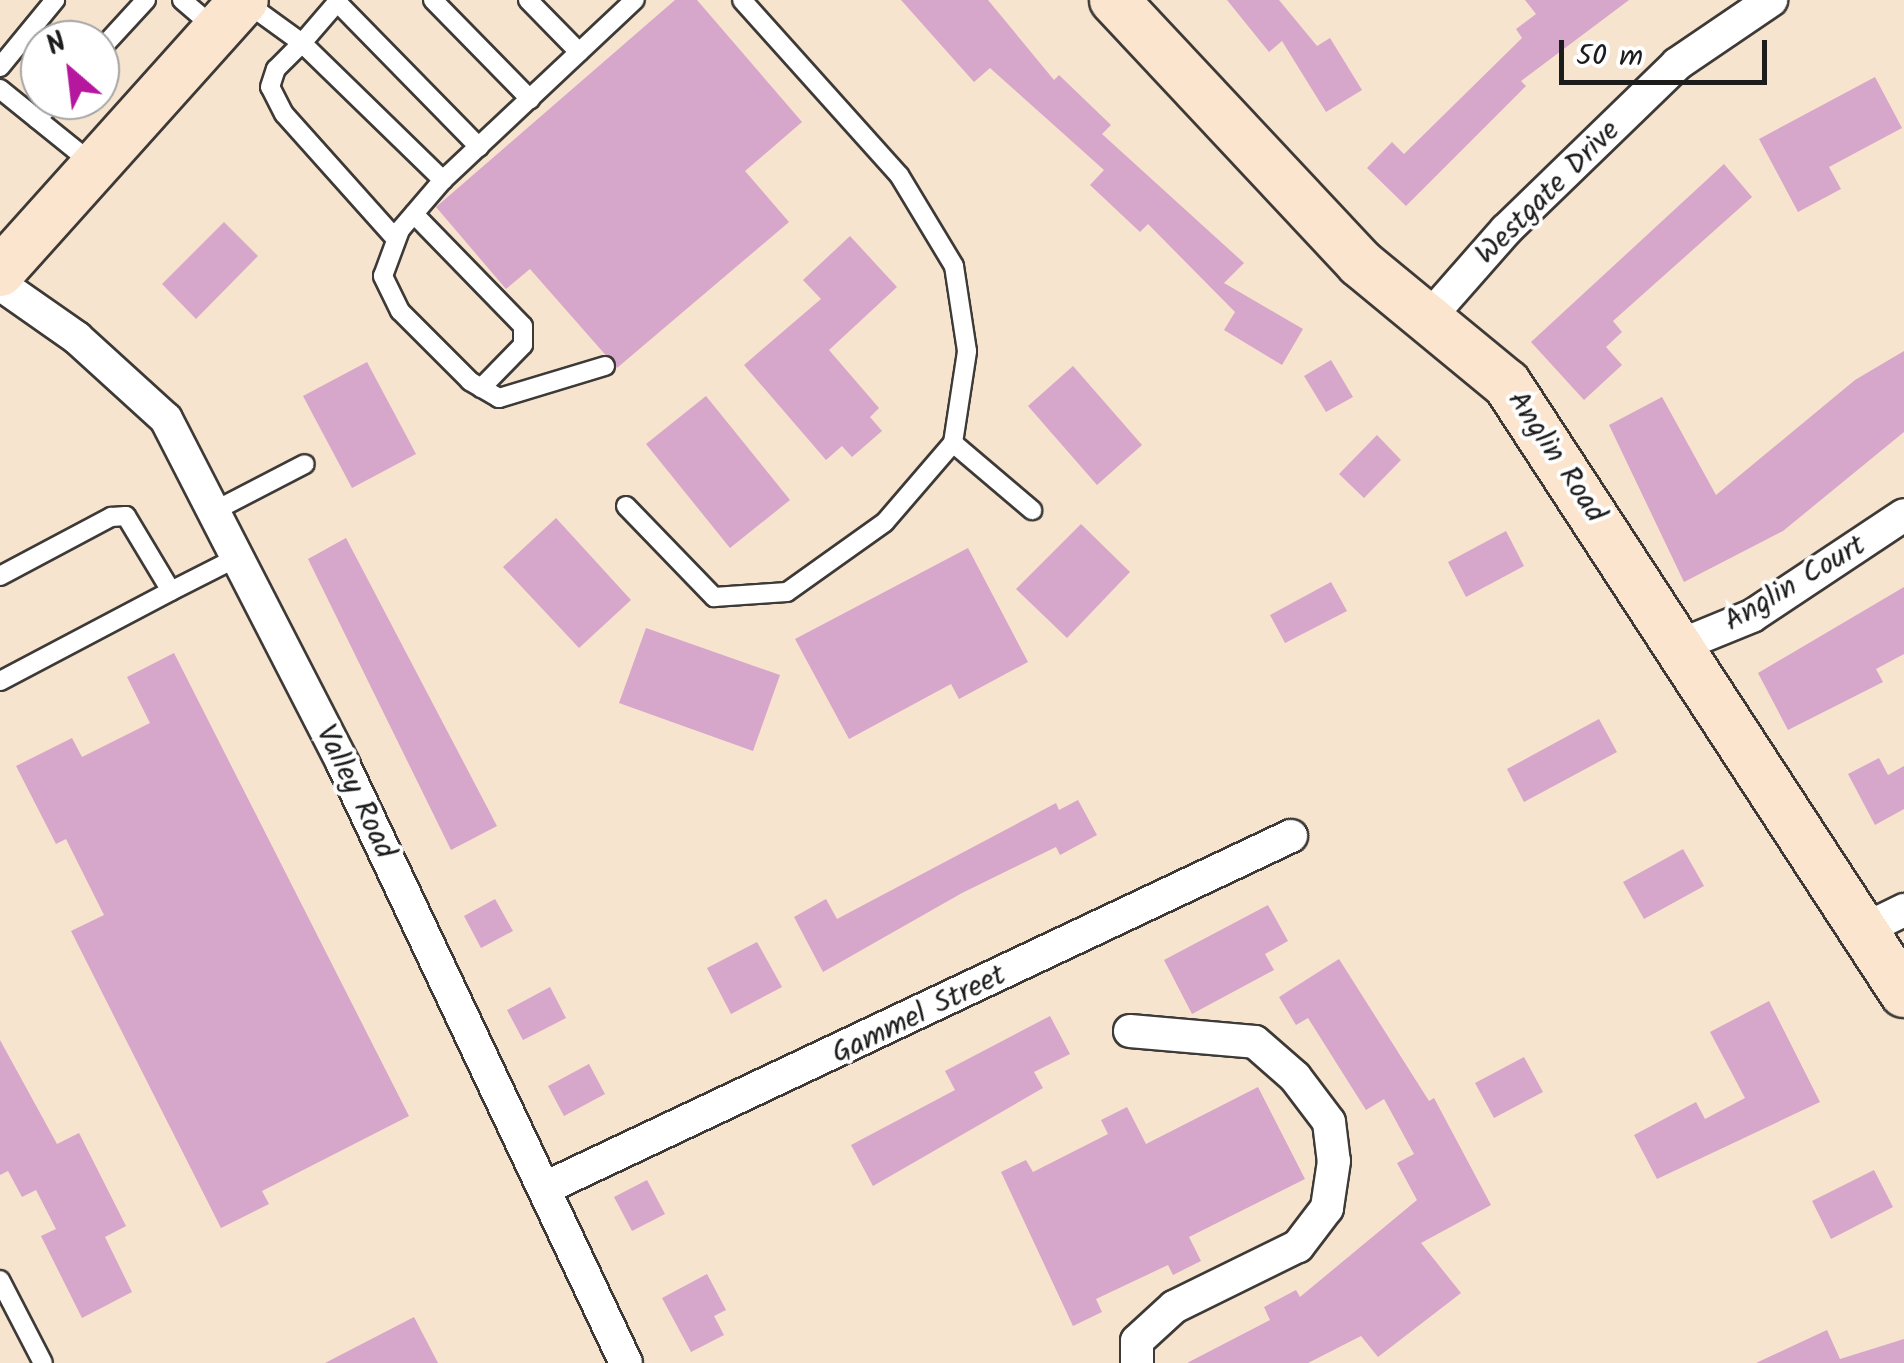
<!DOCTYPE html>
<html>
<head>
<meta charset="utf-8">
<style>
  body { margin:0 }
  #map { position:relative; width:1904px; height:1363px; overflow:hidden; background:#f7e4ce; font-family:Kalam,sans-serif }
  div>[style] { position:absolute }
  .building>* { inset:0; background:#d7a6cb }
  .roads { filter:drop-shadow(2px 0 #3d3a37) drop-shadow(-2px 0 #3d3a37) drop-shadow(0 2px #3d3a37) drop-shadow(0 -2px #3d3a37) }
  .lane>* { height:18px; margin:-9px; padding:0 9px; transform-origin:9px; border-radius:9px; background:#fff }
  .street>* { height:32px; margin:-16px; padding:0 16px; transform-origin:16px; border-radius:16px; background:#fff }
  .secondary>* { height:48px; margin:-24px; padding:0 24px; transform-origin:24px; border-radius:24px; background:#fce5cf }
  span { translate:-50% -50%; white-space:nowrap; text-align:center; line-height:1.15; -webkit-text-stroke:8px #fff; paint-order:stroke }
  .street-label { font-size:30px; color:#1c1c1c }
  .north { position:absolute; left:20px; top:20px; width:100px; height:100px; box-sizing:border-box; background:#fff; border:2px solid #a4a4a4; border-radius:50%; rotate:332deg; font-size:28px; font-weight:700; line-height:40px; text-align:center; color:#1c1c1c }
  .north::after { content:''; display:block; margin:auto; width:35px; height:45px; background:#b5179e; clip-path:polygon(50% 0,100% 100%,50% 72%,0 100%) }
  .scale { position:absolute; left:1559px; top:40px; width:208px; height:45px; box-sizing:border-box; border:5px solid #1c1c1c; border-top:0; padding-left:12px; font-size:30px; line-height:35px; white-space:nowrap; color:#1c1c1c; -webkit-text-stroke:8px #fff; paint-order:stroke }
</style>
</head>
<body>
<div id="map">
  <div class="building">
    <i style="clip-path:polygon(675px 0,697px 0,802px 122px,745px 171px,789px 222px,617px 368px,530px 269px,506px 289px,436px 207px)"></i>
    <i style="clip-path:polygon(901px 0,988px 0,1054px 80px,1059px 75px,1111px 125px,1102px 134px,1244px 263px,1224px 283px,1303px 329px,1282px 365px,1224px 330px,1235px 312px,1148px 224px,1140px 232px,1090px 185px,1104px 170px,990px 68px,974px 82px)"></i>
    <i style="clip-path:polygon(1227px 0,1279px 0,1317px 46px,1330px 38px,1362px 90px,1326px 112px,1282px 41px,1269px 52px)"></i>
    <i style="clip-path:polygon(1525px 0,1629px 0,1521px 81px,1526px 86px,1406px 206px,1367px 168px,1392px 142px,1404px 154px,1522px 38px,1516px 29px,1536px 14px)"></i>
    <i style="clip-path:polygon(1875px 77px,1902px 128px,1829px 167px,1841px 189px,1798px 212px,1759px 139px)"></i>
    <i style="clip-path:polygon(1724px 164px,1752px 197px,1613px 321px,1622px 332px,1606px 347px,1622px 365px,1584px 400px,1531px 342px)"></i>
    <i style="clip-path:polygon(224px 222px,258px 256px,196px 319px,162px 284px)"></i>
    <i style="clip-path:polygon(850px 236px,897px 287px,829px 350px,879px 408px,870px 417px,882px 431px,852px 457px,842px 446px,826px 460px,744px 365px,821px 299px,803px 280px)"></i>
    <i style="clip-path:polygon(1904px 351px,1904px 432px,1783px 531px,1684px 582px,1609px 425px,1662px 397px,1716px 495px,1855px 380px)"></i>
    <i style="clip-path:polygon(1331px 360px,1353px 397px,1326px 412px,1304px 376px)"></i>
    <i style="clip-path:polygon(367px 362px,416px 454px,352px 488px,303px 396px)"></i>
    <i style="clip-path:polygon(1073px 366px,1142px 445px,1097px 485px,1028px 406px)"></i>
    <i style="clip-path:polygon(706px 396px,790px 500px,730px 548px,646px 444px)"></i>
    <i style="clip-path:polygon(1377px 435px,1401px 460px,1364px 498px,1339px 474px)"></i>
    <i style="clip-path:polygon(556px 518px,631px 600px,579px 648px,503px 567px)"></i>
    <i style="clip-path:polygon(1081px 524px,1130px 572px,1067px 638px,1016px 589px)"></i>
    <i style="clip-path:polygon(1506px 531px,1524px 566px,1466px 597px,1448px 562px)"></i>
    <i style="clip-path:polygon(346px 538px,497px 826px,451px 850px,308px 559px)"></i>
    <i style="clip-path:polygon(968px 548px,1028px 662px,959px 699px,951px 684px,849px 739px,795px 639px)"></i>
    <i style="clip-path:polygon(1331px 582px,1347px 611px,1285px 643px,1270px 615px)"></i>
    <i style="clip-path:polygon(1904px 587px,1904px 654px,1876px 669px,1883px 682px,1788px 730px,1758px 673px)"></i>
    <i style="clip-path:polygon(646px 628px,780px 675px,753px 751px,619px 703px)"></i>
    <i style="clip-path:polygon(174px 653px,409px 1116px,262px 1191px,269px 1204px,221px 1228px,71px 931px,104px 915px,66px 839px,56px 844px,16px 766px,72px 738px,82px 757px,150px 723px,127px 677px)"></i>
    <i style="clip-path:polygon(1599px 719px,1617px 752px,1524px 802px,1507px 769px)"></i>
    <i style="clip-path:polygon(1879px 758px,1888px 775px,1904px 766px,1904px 809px,1875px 825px,1848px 774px)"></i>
    <i style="clip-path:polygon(1078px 800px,1097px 835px,1060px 855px,1056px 847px,962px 893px,823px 972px,794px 917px,826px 899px,837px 919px,1056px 803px,1059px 810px)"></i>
    <i style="clip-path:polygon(1683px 849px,1704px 886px,1644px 919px,1623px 882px)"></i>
    <i style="clip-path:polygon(495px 899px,513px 931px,481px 948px,464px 916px)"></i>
    <i style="clip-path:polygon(1268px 905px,1288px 941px,1265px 954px,1274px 970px,1192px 1014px,1164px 960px)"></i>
    <i style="clip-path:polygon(757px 942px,782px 987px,731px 1014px,707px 968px)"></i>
    <i style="clip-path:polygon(1339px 959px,1429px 1101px,1434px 1098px,1491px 1205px,1421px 1243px,1461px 1293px,1378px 1357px,1361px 1336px,1308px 1363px,1187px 1363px,1270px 1320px,1264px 1307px,1296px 1290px,1300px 1297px,1417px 1200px,1397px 1163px,1414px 1154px,1384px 1099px,1366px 1110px,1308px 1018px,1296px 1025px,1279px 997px)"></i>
    <i style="clip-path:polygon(550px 987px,566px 1018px,523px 1040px,507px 1010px)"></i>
    <i style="clip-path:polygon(1769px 1001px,1820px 1102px,1657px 1179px,1634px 1135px,1696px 1102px,1705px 1119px,1745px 1098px,1710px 1032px)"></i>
    <i style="clip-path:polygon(1050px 1016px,1070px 1054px,1034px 1072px,1043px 1088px,873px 1186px,851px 1145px,955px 1090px,945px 1071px)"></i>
    <i style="clip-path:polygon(0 1040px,57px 1144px,79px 1133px,126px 1226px,105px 1237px,132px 1292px,82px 1318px,41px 1236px,56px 1229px,36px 1190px,22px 1197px,8px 1171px,0 1175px)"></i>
    <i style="clip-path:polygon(1524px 1057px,1543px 1092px,1494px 1118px,1475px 1083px)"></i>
    <i style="clip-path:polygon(589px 1064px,605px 1094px,564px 1116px,548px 1086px)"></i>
    <i style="clip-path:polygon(1258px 1087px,1305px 1179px,1189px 1237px,1201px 1261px,1173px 1275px,1168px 1265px,1096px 1299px,1102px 1312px,1073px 1326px,1001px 1172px,1026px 1160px,1033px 1172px,1108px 1134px,1101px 1120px,1127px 1107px,1146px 1144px)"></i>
    <i style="clip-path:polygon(1874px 1170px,1893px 1207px,1831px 1239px,1812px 1201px)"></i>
    <i style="clip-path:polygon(647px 1180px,665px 1214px,632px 1231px,614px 1197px)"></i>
    <i style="clip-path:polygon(707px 1274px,726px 1310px,714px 1316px,724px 1335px,691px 1352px,662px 1298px)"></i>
    <i style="clip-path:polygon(414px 1317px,438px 1363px,325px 1363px)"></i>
    <i style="clip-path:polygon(1827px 1330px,1840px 1359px,1904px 1339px,1904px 1363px,1756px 1363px)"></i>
  </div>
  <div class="roads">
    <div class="lane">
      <i style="left:182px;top:0;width:46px;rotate:40.6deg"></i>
      <i style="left:433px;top:0;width:139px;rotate:45.6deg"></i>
      <i style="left:528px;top:0;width:73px;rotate:45.6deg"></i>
      <i style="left:244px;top:1px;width:72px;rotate:35.9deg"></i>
      <i style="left:302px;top:43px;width:57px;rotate:-49.3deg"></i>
      <i style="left:337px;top:2px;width:203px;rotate:45.6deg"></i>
      <i style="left:100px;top:50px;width:68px;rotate:-47.4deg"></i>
      <i style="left:0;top:67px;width:87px;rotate:-50.6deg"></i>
      <i style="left:0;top:89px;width:119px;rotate:38.9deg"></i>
      <i style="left:37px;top:119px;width:26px;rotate:-47deg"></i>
      <i style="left:414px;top:214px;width:156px;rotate:45.8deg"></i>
      <i style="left:523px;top:326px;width:19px;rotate:90deg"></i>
      <i style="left:523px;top:345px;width:60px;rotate:134.3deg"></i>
      <i style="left:395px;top:238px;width:166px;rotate:-131.8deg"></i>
      <i style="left:284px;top:114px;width:30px;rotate:-117deg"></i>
      <i style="left:270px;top:87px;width:19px;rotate:-72deg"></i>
      <i style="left:276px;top:69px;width:37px;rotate:-45deg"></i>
      <i style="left:302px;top:43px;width:197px;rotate:44.2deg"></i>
      <i style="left:605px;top:366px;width:111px;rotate:163.2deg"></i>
      <i style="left:499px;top:398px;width:34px;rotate:-150deg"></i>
      <i style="left:470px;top:381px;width:99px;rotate:-135deg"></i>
      <i style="left:400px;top:311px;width:39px;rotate:-116deg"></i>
      <i style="left:383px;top:276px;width:49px;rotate:-69.7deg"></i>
      <i style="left:400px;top:230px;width:66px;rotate:-49.3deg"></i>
      <i style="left:443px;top:180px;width:263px;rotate:-43.2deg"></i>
      <i style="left:953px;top:443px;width:104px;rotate:40.3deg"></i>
      <i style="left:626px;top:506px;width:127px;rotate:46deg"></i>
      <i style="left:714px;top:597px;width:73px;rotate:-3.9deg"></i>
      <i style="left:787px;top:592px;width:120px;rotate:-35.5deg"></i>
      <i style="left:885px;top:522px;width:104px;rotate:-49.3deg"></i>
      <i style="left:953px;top:443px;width:93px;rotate:-81.3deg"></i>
      <i style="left:967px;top:351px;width:86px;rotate:-98.7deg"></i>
      <i style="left:954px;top:266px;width:106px;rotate:-121.1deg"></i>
      <i style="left:899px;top:175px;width:235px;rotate:-131.9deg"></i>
      <i style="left:214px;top:511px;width:102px;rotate:-27.3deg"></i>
      <i style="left:0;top:576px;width:126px;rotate:-28deg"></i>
      <i style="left:111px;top:517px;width:15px;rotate:-4deg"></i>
      <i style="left:126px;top:516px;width:87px;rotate:59deg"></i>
      <i style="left:171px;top:591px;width:193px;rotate:152.2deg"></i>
      <i style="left:171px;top:591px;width:73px;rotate:-26.9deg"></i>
      <i style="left:0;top:1280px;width:93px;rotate:62.6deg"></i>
    </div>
    <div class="street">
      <i style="left:0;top:284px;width:94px;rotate:35deg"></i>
      <i style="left:77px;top:338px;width:120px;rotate:42.3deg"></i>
      <i style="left:166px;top:419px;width:388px;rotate:62.8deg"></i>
      <i style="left:343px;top:764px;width:662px;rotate:64.71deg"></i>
      <i style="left:1426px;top:321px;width:121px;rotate:-48.7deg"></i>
      <i style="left:1506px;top:230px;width:238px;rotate:-44.1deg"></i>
      <i style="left:1677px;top:64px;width:114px;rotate:-34.2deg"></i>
      <i style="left:1681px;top:645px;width:77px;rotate:-22.2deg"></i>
      <i style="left:1752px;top:616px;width:182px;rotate:-33.6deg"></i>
      <i style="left:1863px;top:930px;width:46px;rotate:-26deg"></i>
      <i style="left:1130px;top:1031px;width:125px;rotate:5deg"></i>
      <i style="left:1255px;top:1042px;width:53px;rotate:41.2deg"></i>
      <i style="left:1295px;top:1077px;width:56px;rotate:52.9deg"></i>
      <i style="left:1329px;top:1122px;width:39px;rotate:83deg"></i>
      <i style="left:1334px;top:1161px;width:48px;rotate:98.5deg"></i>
      <i style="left:1327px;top:1208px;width:48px;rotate:127.3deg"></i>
      <i style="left:1298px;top:1246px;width:138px;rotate:153.8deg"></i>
      <i style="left:1174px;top:1307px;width:50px;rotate:137.4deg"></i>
      <i style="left:1137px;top:1341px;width:22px;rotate:90deg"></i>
      <i style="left:545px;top:1188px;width:825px;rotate:-25.26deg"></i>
    </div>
    <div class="secondary">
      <i style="left:1114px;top:0;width:360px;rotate:46.9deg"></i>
      <i style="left:1360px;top:263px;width:190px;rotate:39.5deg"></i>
      <i style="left:1507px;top:384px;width:727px;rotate:56.9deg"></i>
      <i style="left:0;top:272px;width:365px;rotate:-48.1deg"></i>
    </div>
  </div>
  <div class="street-label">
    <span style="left:1548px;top:193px;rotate:-45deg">Westgate Drive</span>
    <span style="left:1556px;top:457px;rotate:56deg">Anglin Road</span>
    <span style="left:1795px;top:584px;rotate:-31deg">Anglin Court</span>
    <span style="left:355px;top:792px;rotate:64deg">Valley Road</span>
    <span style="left:919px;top:1015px;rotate:-26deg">Gammel Street</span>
  </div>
  <div class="north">N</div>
  <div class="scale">50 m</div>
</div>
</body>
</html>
